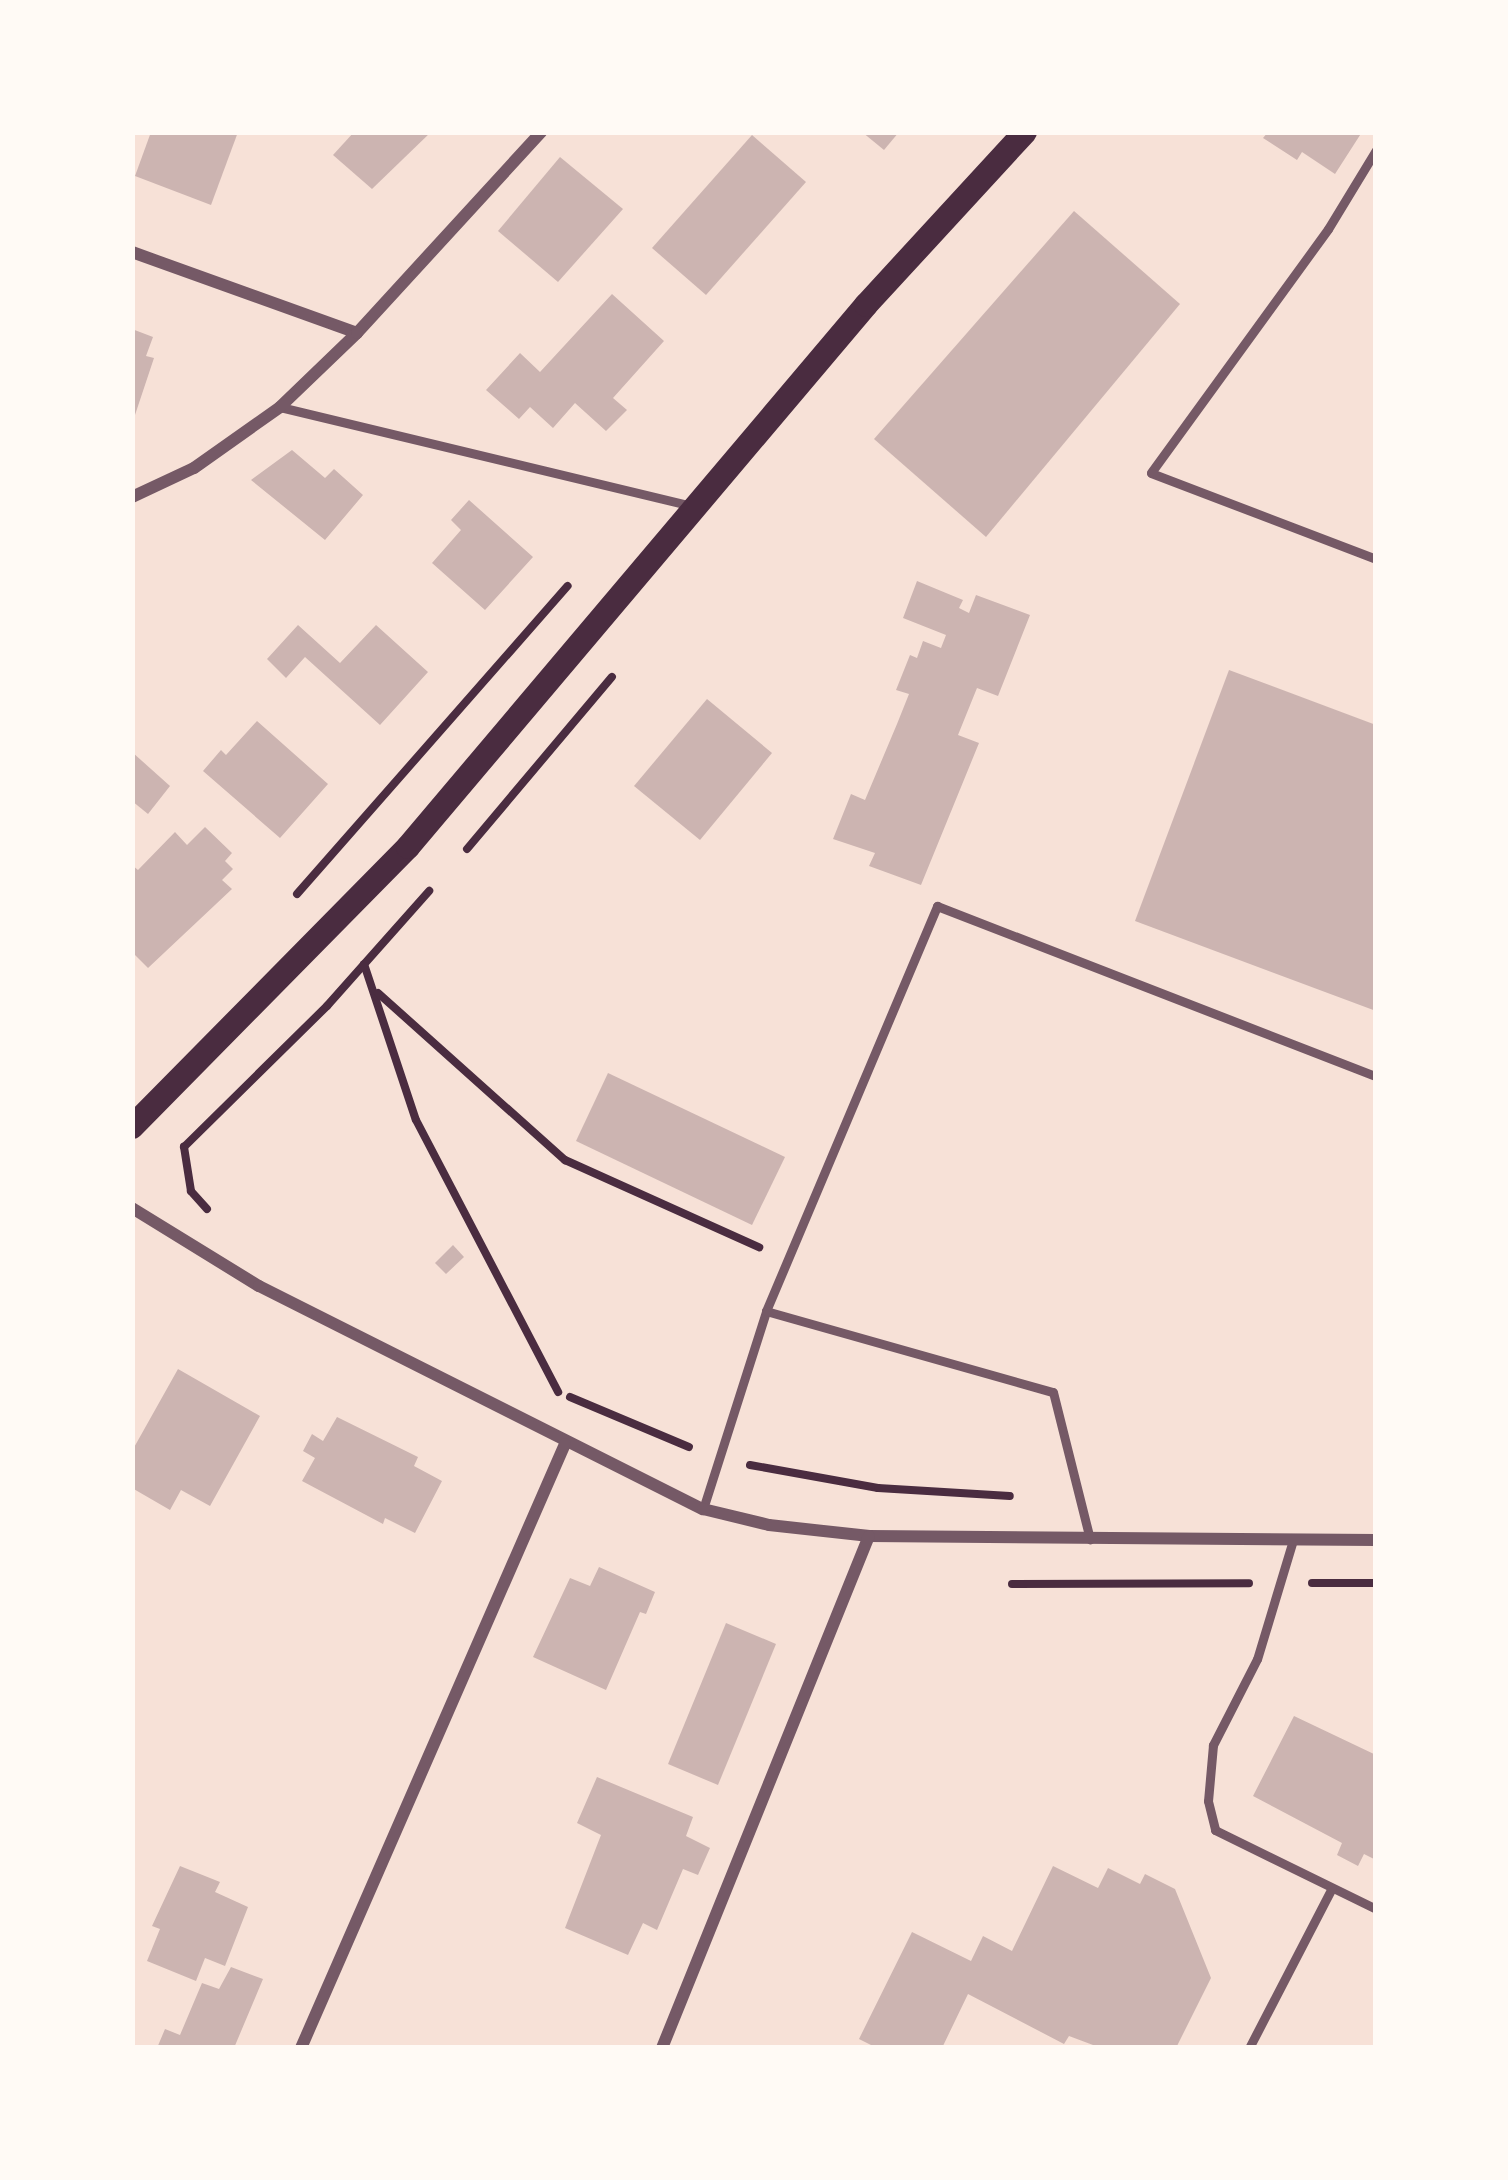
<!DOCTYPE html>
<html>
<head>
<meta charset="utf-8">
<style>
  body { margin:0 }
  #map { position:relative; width:1508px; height:2180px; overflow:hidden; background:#f7e1d7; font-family:Poppins,sans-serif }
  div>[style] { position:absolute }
  .building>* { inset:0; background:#ccb4b1 }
  .path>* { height:8px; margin:-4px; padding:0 4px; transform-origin:4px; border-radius:4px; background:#4a2c40 }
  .service>* { height:9px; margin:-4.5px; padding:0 4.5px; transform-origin:4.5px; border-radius:4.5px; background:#755966 }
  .minor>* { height:12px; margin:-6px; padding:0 6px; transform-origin:6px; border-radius:6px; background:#755966 }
  .secondary>* { height:24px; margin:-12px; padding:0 12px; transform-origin:12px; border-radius:12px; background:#4a2c40 }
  span { translate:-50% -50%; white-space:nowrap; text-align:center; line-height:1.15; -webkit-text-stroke:9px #fffaf5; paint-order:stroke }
  .frame { position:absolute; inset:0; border:135px solid #fffaf5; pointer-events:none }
</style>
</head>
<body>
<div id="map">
  <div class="building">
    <i style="clip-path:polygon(151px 132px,238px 132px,211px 205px,135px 176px)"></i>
    <i style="clip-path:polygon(354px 132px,431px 132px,372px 189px,333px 155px)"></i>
    <i style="clip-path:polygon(862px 132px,899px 132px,884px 150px)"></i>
    <i style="clip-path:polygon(1268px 132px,1362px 132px,1335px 174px,1302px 152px,1297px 160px,1263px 138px)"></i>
    <i style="clip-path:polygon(752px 135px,806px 182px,706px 295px,652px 248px)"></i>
    <i style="clip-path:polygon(560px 157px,623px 209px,558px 282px,498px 231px)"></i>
    <i style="clip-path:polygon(1074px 211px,1180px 304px,986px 537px,874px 439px)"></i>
    <i style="clip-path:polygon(612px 294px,664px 341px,613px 398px,627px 410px,606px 431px,575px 403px,553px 428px,530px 407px,519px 419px,486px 390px,520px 353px,540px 372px)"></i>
    <i style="clip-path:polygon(132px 329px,153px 337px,146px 356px,154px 358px,133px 421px)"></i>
    <i style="clip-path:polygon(292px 450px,325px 478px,334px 469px,363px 495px,325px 540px,251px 480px)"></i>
    <i style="clip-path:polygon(469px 500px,533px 557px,485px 610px,432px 563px,461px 530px,451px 520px)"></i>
    <i style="clip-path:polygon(917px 581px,963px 600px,959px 608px,969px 613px,976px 595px,1030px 615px,998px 696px,977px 688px,958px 735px,979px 743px,921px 885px,869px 866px,875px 853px,833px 839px,851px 794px,865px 800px,897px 724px,909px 694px,896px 690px,910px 655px,917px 658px,923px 641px,941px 648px,946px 635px,903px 618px)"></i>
    <i style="clip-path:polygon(298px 625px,340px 663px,376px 625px,428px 672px,380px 725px,305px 657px,286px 678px,267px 659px)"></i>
    <i style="clip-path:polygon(1229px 670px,1376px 725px,1376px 1011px,1135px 921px)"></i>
    <i style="clip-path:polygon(707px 699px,772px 753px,700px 840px,634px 786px)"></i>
    <i style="clip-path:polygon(257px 721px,328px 784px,280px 838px,203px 771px,221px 750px,226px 755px)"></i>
    <i style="clip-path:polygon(132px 752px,170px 786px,148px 814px,132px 801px)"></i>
    <i style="clip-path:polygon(205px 827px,232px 853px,225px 861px,233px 869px,222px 880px,232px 889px,148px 968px,132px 952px,132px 865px,138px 870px,175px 832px,187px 845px)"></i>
    <i style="clip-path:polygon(608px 1073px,785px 1157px,752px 1225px,576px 1141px)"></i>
    <i style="clip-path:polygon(453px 1245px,464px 1257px,446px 1274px,435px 1263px)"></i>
    <i style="clip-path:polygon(178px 1369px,260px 1416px,210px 1506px,181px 1490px,170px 1510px,132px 1488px,132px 1451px)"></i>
    <i style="clip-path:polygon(337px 1417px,418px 1457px,414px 1466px,442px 1481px,415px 1533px,385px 1518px,383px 1524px,302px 1481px,315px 1458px,303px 1451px,312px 1434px,323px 1441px)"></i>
    <i style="clip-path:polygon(599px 1567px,655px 1592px,646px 1614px,640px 1612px,606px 1690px,533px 1657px,570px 1578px,590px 1586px)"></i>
    <i style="clip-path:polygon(726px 1623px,776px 1644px,718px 1785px,668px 1764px)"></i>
    <i style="clip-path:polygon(1294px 1716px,1376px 1755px,1376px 1860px,1364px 1854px,1358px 1866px,1337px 1855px,1342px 1843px,1253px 1796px)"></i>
    <i style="clip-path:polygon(597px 1777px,693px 1817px,686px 1836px,710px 1848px,698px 1875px,683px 1869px,657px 1930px,643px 1923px,628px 1955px,565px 1928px,601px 1835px,577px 1823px)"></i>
    <i style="clip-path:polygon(180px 1866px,220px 1882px,215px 1892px,248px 1907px,225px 1966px,205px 1958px,196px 1981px,147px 1961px,160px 1929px,152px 1926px)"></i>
    <i style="clip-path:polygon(1053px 1866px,1098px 1888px,1108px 1868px,1140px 1884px,1145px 1874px,1175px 1889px,1211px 1978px,1176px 2048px,1101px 2048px,1069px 2036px,1064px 2044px,968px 1994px,942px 2048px,877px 2048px,859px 2039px,912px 1932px,971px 1961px,983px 1936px,1012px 1951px)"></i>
    <i style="clip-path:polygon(231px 1967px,263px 1979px,234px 2048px,157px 2048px,165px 2029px,180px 2035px,202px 1983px,219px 1989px)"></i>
  </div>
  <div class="path">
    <i style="left:467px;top:849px;width:225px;rotate:-49.9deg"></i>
    <i style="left:297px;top:894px;width:410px;rotate:-48.7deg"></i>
    <i style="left:364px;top:964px;width:164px;rotate:71.6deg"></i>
    <i style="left:416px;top:1120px;width:307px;rotate:62.4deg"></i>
    <i style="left:378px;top:993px;width:251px;rotate:41.8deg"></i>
    <i style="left:565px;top:1160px;width:213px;rotate:24.2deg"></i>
    <i style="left:207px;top:1209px;width:24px;rotate:-132deg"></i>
    <i style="left:191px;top:1191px;width:45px;rotate:-99deg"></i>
    <i style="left:184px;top:1147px;width:201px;rotate:-44.6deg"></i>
    <i style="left:327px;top:1006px;width:154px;rotate:-48.4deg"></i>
    <i style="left:570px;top:1397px;width:129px;rotate:22.8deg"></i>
    <i style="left:750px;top:1465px;width:130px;rotate:10.2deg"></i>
    <i style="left:878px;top:1488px;width:132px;rotate:3.5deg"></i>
    <i style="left:1312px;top:1583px;width:64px"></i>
    <i style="left:1012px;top:1584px;width:237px;rotate:-0.2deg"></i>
  </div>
  <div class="service">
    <i style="left:1376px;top:150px;width:92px;rotate:121.3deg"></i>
    <i style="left:1328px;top:229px;width:301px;rotate:126deg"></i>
    <i style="left:1151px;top:473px;width:241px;rotate:20.9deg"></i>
    <i style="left:280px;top:407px;width:421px;rotate:13.5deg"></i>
    <i style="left:766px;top:1311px;width:440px;rotate:-67.1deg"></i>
    <i style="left:937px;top:906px;width:471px;rotate:21.2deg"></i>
    <i style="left:703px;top:1509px;width:208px;rotate:-72.3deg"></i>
    <i style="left:766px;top:1311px;width:298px;rotate:15.8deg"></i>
    <i style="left:1053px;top:1392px;width:152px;rotate:75.9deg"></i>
    <i style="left:1293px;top:1540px;width:124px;rotate:106.8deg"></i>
    <i style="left:1257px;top:1659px;width:97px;rotate:117.1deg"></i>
    <i style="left:1213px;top:1745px;width:56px;rotate:95.1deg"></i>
    <i style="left:1208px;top:1801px;width:30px;rotate:76deg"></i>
    <i style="left:1215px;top:1830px;width:179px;rotate:26.1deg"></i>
    <i style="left:1249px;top:2048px;width:180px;rotate:-62.6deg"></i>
  </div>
  <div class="minor">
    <i style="left:132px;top:252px;width:239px;rotate:19.8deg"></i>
    <i style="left:132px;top:497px;width:68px;rotate:-25.1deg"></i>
    <i style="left:194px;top:468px;width:105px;rotate:-35.3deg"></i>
    <i style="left:280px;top:407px;width:107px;rotate:-43.9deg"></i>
    <i style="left:357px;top:333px;width:273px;rotate:-47.5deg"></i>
    <i style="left:132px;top:1208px;width:149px;rotate:31.6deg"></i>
    <i style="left:259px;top:1286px;width:497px;rotate:26.7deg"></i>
    <i style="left:703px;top:1509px;width:68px;rotate:13.6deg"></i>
    <i style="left:769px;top:1525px;width:101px;rotate:6.3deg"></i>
    <i style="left:869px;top:1536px;width:507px;rotate:0.45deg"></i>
    <i style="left:301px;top:2048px;width:659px;rotate:-66.39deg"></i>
    <i style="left:662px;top:2048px;width:552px;rotate:-67.99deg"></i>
  </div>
  <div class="secondary">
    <i style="left:132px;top:1127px;width:393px;rotate:-45.4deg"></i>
    <i style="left:408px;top:847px;width:710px;rotate:-49.8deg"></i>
    <i style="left:866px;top:305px;width:235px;rotate:-47.4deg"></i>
  </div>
  <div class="frame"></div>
</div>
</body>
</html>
